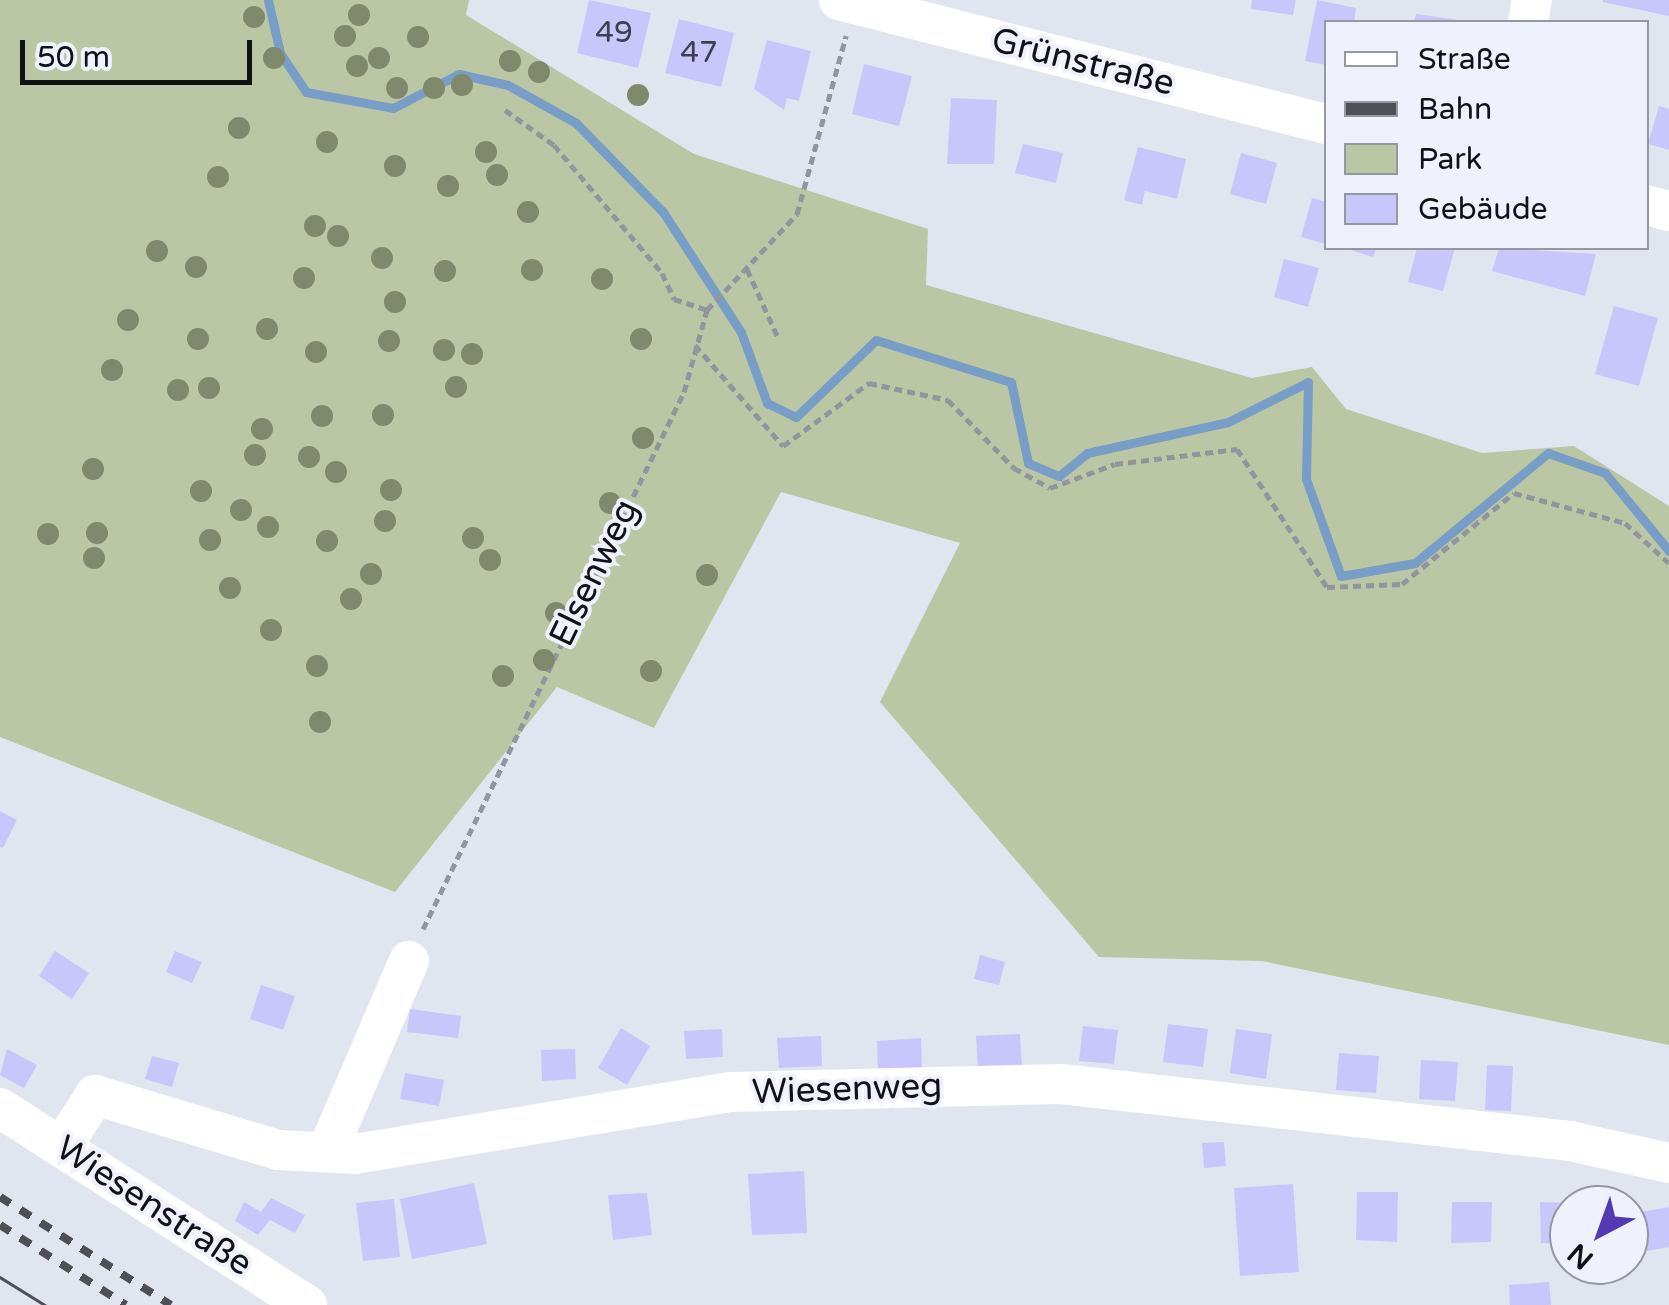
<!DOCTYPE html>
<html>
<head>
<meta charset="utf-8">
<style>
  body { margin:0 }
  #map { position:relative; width:1669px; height:1305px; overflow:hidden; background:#e1e5ef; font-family:"Varela Round",sans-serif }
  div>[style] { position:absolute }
  .green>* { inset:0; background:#bbc7a4 }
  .stream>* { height:9px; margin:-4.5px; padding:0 4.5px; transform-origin:4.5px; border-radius:4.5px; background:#789dc6 }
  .building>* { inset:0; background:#c9c6fb }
  .path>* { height:5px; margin-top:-2.5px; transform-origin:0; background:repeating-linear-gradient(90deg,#92959d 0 8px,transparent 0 13px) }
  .minor>* { height:40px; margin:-20px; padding:0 20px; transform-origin:20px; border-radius:20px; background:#fff }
  .tram>* { height:2.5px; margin:-1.25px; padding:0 1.25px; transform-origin:1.25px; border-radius:1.25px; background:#4e5055 }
  .rail>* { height:8px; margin-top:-4px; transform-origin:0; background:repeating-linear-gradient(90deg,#4e5055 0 12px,transparent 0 24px) }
  .trees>* { width:22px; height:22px; margin:-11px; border-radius:50%; background:#80896c }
  span { translate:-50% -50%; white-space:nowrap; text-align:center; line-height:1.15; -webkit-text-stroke:8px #eff2fc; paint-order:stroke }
  .number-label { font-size:30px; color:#3f3f4e }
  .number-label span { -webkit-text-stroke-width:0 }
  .street-label { font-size:35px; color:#111215 }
  .legend { position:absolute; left:1324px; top:20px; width:325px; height:230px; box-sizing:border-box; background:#eff2fc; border:2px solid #9698a0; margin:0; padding:12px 18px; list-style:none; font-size:30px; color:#111215 }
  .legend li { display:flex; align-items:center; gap:20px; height:50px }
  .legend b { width:50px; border:2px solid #9698a0 }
  .north { position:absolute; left:1549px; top:1185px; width:100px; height:100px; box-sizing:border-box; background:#eff2fc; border:2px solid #9698a0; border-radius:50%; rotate:221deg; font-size:28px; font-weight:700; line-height:40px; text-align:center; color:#111215 }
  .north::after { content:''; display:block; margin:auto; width:35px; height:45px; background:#543ab2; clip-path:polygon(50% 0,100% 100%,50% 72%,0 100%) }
  .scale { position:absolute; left:20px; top:40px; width:232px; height:45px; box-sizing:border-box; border:5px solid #111215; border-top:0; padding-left:12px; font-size:30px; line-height:35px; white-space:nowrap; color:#111215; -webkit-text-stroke:8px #eff2fc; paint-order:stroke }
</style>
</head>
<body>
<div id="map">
  <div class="green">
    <i style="clip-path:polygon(0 0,469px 0,466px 15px,694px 154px,928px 229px,926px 285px,1252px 378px,1312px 367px,1346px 409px,1482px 453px,1574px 446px,1669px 506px,1669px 1045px,1262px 961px,1099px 957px,880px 702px,960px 543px,781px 492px,654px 728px,557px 687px,395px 892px,0 737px)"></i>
  </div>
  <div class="stream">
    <i style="left:268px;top:0;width:54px;rotate:77.2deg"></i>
    <i style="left:280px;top:53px;width:47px;rotate:56.3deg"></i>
    <i style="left:306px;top:92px;width:88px;rotate:10.4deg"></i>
    <i style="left:393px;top:108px;width:74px;rotate:-27.3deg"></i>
    <i style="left:459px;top:74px;width:50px;rotate:12.7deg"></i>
    <i style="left:508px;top:85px;width:78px;rotate:29.2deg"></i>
    <i style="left:576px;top:123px;width:124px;rotate:45.7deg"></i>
    <i style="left:663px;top:212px;width:143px;rotate:57deg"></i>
    <i style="left:741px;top:332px;width:76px;rotate:69.9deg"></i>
    <i style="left:767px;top:403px;width:32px;rotate:26deg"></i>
    <i style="left:796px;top:417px;width:111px;rotate:-43.9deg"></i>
    <i style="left:876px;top:340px;width:141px;rotate:17.3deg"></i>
    <i style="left:1011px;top:382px;width:83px;rotate:78.1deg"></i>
    <i style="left:1028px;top:463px;width:34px;rotate:23deg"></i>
    <i style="left:1059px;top:476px;width:36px;rotate:-39deg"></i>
    <i style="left:1087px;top:453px;width:144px;rotate:-12.4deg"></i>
    <i style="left:1228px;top:422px;width:89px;rotate:-26.6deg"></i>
    <i style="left:1308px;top:382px;width:97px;rotate:91.2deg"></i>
    <i style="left:1306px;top:479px;width:103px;rotate:70.2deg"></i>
    <i style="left:1341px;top:576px;width:75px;rotate:-10deg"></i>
    <i style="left:1415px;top:563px;width:173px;rotate:-39.6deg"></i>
    <i style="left:1548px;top:453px;width:60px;rotate:19.3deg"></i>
    <i style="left:1605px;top:473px;width:101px;rotate:50.6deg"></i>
  </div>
  <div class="building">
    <i style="clip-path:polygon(589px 0,651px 13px,638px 68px,577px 53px)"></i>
    <i style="clip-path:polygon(1252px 0,1296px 0,1293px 15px,1251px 9px)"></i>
    <i style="clip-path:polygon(1317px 0,1356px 8px,1354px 22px,1326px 22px,1326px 65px,1305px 61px)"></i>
    <i style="clip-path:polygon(1603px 0,1669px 0,1669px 16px,1603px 2px)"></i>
    <i style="clip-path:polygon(1416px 14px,1458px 20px,1458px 22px,1414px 22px)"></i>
    <i style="clip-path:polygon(679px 19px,734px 33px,721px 87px,665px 73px)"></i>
    <i style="clip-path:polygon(767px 40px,811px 51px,799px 101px,787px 98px,784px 110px,754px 89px)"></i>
    <i style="clip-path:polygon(864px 64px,912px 76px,899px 126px,852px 114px)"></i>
    <i style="clip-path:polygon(951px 98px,997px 100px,994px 164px,947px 164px)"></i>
    <i style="clip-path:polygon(1659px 106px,1669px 109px,1669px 150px,1648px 144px)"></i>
    <i style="clip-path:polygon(1023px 144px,1063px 153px,1056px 183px,1015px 173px)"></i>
    <i style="clip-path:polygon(1138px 147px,1186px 159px,1177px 199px,1145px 191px,1142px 205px,1124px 200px)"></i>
    <i style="clip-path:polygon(1241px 153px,1277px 163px,1266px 204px,1230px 194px)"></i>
    <i style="clip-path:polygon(1312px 198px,1326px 202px,1326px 244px,1301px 237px)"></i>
    <i style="clip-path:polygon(1344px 248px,1376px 248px,1373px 257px)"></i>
    <i style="clip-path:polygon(1417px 248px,1455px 248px,1443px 291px,1408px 282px)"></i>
    <i style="clip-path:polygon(1499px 248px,1596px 254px,1585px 296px,1492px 271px)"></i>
    <i style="clip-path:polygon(1284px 259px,1319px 268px,1308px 307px,1274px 297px)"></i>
    <i style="clip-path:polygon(1614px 306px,1658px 318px,1639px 386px,1595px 374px)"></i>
    <i style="clip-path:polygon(0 811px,17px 820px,3px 848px,0 847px)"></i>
    <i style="clip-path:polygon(55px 951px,89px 973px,72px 999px,39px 976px)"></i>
    <i style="clip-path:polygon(175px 951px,202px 962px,192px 983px,166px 972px)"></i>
    <i style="clip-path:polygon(980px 955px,1005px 962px,999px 985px,974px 979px)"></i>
    <i style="clip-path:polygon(261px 985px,295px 996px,283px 1030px,250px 1019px)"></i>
    <i style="clip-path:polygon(410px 1009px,461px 1016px,458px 1038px,407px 1032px)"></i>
    <i style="clip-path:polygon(1168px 1024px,1208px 1029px,1203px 1067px,1163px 1062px)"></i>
    <i style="clip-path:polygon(1083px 1026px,1118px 1030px,1114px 1064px,1079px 1061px)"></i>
    <i style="clip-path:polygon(621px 1028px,650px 1046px,627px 1085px,598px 1068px)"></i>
    <i style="clip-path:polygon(722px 1029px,723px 1057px,686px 1059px,684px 1031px)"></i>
    <i style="clip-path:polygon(1236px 1029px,1272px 1034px,1266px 1079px,1230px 1073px)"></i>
    <i style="clip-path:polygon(1020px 1034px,1022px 1067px,978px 1069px,976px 1036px)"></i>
    <i style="clip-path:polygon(821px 1036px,822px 1066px,779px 1068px,777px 1038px)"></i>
    <i style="clip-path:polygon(921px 1038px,922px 1068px,878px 1070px,877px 1041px)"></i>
    <i style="clip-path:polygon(7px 1049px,37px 1065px,24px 1088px,0 1075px)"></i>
    <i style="clip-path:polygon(575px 1049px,576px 1079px,542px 1081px,541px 1050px)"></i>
    <i style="clip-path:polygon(1339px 1053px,1379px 1056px,1376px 1093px,1336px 1090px)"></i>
    <i style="clip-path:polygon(152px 1056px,179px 1063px,172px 1087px,145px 1079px)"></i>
    <i style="clip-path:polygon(1421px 1060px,1458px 1062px,1455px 1101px,1419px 1099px)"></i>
    <i style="clip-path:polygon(1487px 1065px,1513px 1066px,1511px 1111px,1485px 1110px)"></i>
    <i style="clip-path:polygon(405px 1073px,444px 1080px,439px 1106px,400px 1099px)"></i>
    <i style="clip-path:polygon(1224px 1142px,1226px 1166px,1204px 1168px,1202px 1143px)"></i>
    <i style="clip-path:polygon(804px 1171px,807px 1233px,752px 1235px,748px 1174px)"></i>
    <i style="clip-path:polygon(474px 1183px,487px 1244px,412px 1259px,400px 1199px)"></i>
    <i style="clip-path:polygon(1293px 1184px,1299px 1272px,1240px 1276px,1234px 1188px)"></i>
    <i style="clip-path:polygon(1357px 1192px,1398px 1192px,1397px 1242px,1356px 1240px)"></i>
    <i style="clip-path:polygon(647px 1193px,652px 1235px,613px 1240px,608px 1195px)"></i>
    <i style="clip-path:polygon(271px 1198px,305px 1215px,295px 1233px,270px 1220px,258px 1235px,235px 1221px,244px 1202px,261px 1212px)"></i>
    <i style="clip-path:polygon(394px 1199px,400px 1257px,363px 1261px,356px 1203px)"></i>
    <i style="clip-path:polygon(1452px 1202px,1492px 1202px,1491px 1242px,1451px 1243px)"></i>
    <i style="clip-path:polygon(1540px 1202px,1569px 1203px,1569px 1244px,1541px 1243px)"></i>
    <i style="clip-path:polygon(1669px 1207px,1669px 1247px,1646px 1251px,1641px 1212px)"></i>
    <i style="clip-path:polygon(1549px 1282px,1551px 1305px,1510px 1305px,1509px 1285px)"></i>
  </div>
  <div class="path">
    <i style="left:505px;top:110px;width:60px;rotate:35.5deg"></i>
    <i style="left:554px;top:145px;width:167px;rotate:49.8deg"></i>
    <i style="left:662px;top:273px;width:29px;rotate:65deg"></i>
    <i style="left:674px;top:299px;width:35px;rotate:18deg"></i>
    <i style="left:747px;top:269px;width:78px;rotate:65.7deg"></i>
    <i style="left:695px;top:345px;width:134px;rotate:48.9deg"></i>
    <i style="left:783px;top:446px;width:107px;rotate:-36.2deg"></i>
    <i style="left:869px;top:383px;width:81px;rotate:12.1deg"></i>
    <i style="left:948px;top:400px;width:95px;rotate:45.9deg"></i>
    <i style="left:1014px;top:468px;width:41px;rotate:29.1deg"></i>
    <i style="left:1050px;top:488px;width:69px;rotate:-20.3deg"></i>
    <i style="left:1115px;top:464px;width:123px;rotate:-7deg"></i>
    <i style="left:1237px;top:449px;width:165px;rotate:56.9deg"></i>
    <i style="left:1327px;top:587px;width:75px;rotate:-2.3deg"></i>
    <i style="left:1402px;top:584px;width:144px;rotate:-39.1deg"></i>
    <i style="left:1514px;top:493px;width:115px;rotate:15.1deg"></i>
    <i style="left:1625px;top:523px;width:59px;rotate:42.3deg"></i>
    <i style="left:423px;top:929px;width:597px;rotate:-64.08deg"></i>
    <i style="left:684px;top:392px;width:85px;rotate:-74.3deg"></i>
    <i style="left:707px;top:310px;width:132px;rotate:-46.8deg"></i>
    <i style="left:797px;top:214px;width:185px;rotate:-74.6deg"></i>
  </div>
  <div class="minor">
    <i style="left:839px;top:0;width:503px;rotate:14.29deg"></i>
    <i style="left:1528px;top:22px;width:22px;rotate:-80deg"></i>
    <i style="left:1646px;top:205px;width:24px;rotate:15deg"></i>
    <i style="left:0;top:1108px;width:365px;rotate:32.7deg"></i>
    <i style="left:62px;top:1147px;width:62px;rotate:-57.6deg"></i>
    <i style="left:95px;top:1095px;width:191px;rotate:16.7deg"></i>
    <i style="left:278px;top:1150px;width:77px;rotate:3deg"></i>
    <i style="left:355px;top:1154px;width:380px;rotate:-9.4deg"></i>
    <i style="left:730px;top:1092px;width:331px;rotate:-1.4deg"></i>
    <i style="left:1061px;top:1084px;width:512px;rotate:6.39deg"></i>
    <i style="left:1570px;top:1141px;width:101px;rotate:12.5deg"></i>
    <i style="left:327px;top:1152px;width:208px;rotate:-66.8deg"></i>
  </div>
  <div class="tram">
    <i style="left:0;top:1277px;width:53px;rotate:31.9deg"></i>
  </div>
  <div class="rail">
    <i style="left:0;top:1197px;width:202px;rotate:32.3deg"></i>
    <i style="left:0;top:1225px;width:149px;rotate:32.4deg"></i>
  </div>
  <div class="trees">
    <i style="left:359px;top:15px"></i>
    <i style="left:254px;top:17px"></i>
    <i style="left:345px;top:36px"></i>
    <i style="left:418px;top:37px"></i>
    <i style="left:274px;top:58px"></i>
    <i style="left:379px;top:58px"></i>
    <i style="left:510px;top:61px"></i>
    <i style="left:357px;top:66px"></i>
    <i style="left:539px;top:72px"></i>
    <i style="left:462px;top:85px"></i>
    <i style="left:397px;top:88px"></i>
    <i style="left:434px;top:88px"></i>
    <i style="left:638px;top:95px"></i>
    <i style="left:239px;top:128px"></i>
    <i style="left:327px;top:142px"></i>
    <i style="left:486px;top:152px"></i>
    <i style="left:395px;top:166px"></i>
    <i style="left:497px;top:175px"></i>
    <i style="left:218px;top:177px"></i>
    <i style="left:448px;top:186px"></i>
    <i style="left:528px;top:212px"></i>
    <i style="left:315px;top:226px"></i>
    <i style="left:338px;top:236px"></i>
    <i style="left:157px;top:251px"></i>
    <i style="left:382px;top:258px"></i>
    <i style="left:196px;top:267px"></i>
    <i style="left:532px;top:270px"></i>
    <i style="left:445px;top:271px"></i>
    <i style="left:304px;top:278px"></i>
    <i style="left:602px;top:279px"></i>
    <i style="left:395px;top:302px"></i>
    <i style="left:128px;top:320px"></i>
    <i style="left:267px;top:329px"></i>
    <i style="left:198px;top:339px"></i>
    <i style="left:641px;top:339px"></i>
    <i style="left:389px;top:341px"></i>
    <i style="left:444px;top:350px"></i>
    <i style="left:316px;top:352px"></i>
    <i style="left:472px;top:354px"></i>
    <i style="left:112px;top:370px"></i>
    <i style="left:456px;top:387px"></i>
    <i style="left:209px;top:388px"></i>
    <i style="left:178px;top:390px"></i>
    <i style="left:383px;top:415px"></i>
    <i style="left:322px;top:416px"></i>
    <i style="left:262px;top:429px"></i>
    <i style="left:643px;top:438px"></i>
    <i style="left:255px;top:455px"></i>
    <i style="left:309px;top:457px"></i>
    <i style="left:93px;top:469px"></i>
    <i style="left:336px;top:472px"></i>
    <i style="left:391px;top:490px"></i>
    <i style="left:201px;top:491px"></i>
    <i style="left:610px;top:503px"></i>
    <i style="left:241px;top:510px"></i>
    <i style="left:385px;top:521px"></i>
    <i style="left:268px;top:527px"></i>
    <i style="left:97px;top:533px"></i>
    <i style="left:48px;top:534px"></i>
    <i style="left:473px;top:538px"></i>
    <i style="left:210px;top:540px"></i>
    <i style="left:327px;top:541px"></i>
    <i style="left:94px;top:558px"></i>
    <i style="left:490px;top:560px"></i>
    <i style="left:371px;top:574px"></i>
    <i style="left:707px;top:575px"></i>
    <i style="left:230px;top:588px"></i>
    <i style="left:351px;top:599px"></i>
    <i style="left:556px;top:613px"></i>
    <i style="left:271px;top:630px"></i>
    <i style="left:544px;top:660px"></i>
    <i style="left:317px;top:666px"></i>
    <i style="left:651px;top:671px"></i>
    <i style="left:503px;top:676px"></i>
    <i style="left:320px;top:722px"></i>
  </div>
  <div class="number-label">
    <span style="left:614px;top:33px">49</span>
    <span style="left:699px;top:53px">47</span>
  </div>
  <div class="street-label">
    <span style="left:1083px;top:62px;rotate:14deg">Grünstraße</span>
    <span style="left:594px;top:573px;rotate:-64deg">Elsenweg</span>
    <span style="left:847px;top:1089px;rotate:-2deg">Wiesenweg</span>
    <span style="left:154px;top:1206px;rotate:33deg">Wiesenstraße</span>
  </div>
  <ul class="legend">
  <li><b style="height:12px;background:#fff"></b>Straße</li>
  <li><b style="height:12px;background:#4e5055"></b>Bahn</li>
  <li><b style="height:28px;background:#bbc7a4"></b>Park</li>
  <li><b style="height:28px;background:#c9c6fb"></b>Gebäude</li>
  </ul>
  <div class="north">N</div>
  <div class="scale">50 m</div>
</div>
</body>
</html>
